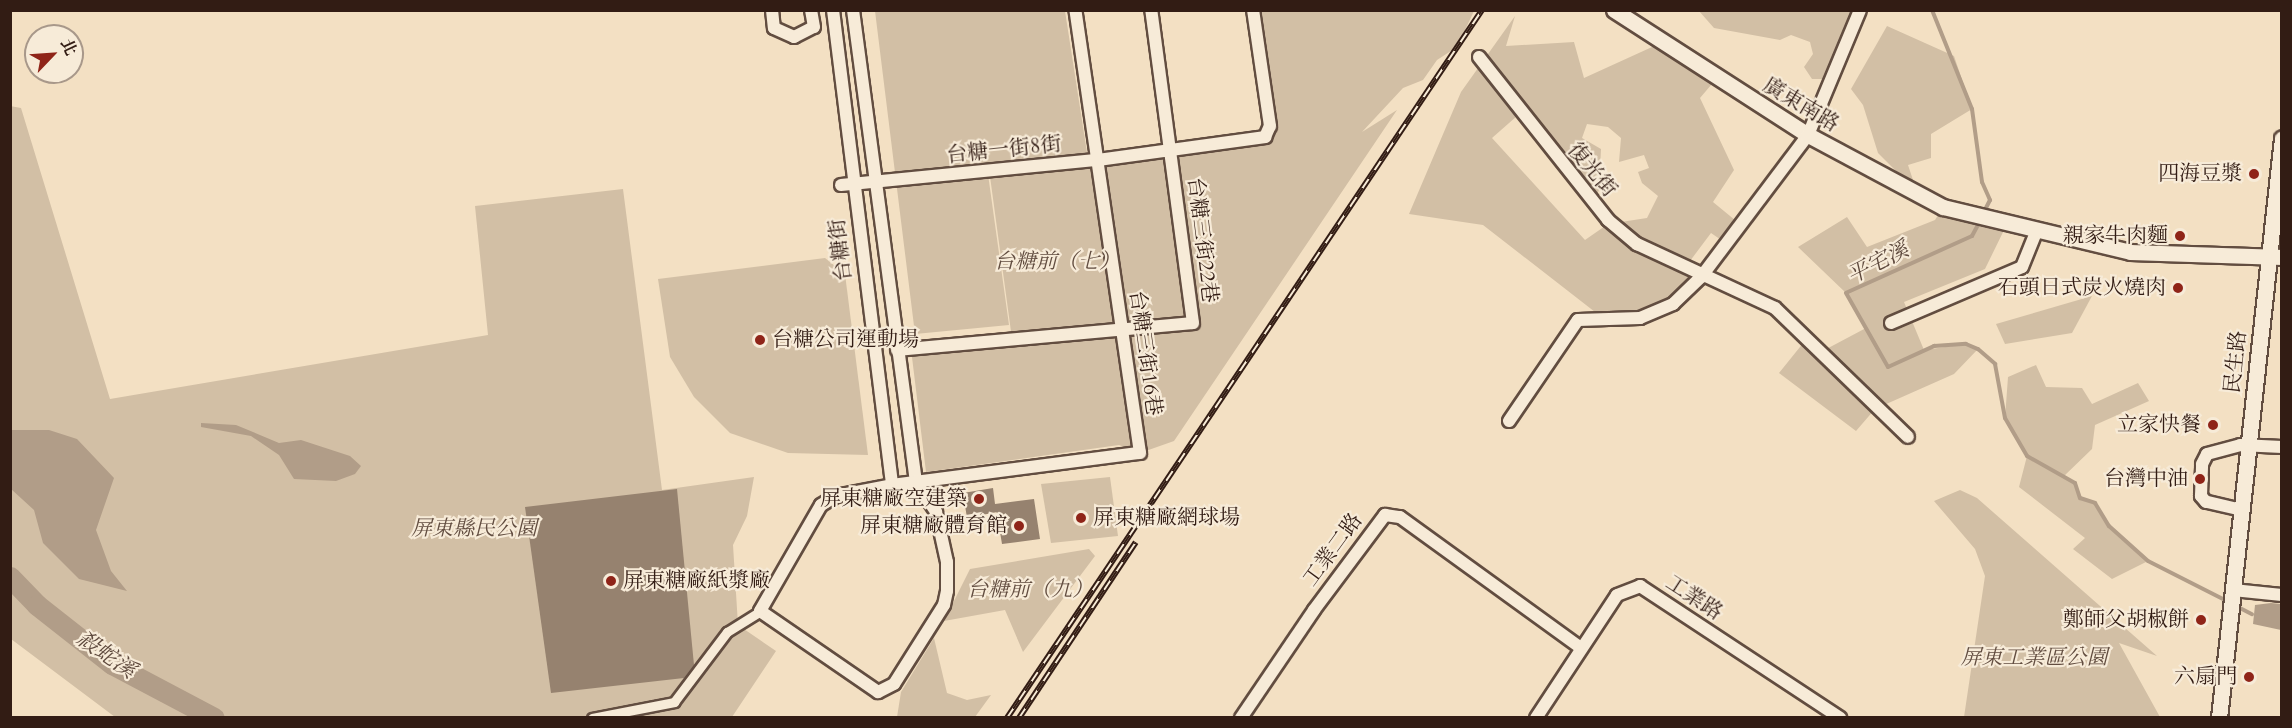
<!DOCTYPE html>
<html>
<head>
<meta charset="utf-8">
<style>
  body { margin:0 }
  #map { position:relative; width:2292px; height:728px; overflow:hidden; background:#f3e0c3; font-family:Cardo,"Noto Serif TC",serif }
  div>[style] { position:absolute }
  .green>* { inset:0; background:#d2bfa5 }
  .water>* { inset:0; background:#b19d88 }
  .stream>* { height:4px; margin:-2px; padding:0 2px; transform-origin:2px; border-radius:2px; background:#b19d88 }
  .river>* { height:21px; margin:-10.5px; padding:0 10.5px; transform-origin:10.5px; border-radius:10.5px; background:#b19d88 }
  .building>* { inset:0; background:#96826f }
  .roads { filter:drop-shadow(2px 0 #624d40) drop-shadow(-2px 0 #624d40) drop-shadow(0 2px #624d40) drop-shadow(0 -2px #624d40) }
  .pedestrian>* { height:9px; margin:-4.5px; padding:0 4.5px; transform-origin:4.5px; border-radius:4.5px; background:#f7ebd8 }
  .minor>* { height:12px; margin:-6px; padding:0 6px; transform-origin:6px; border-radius:6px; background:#f7ebd8 }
  .tertiary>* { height:15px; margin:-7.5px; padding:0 7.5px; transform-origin:7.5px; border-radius:7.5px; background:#f7ebd8 }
  .rail>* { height:6px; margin-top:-3px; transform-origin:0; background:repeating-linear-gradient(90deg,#f7ebd8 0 11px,#321c14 0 22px); box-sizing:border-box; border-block:2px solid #321c14 }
  .dots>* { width:16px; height:16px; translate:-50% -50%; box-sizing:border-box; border:3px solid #f7ebd8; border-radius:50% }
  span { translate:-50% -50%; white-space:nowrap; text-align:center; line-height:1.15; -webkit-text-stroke:4.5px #f7ebd8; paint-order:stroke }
  .street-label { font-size:21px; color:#321c14 }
  .poi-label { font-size:21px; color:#321c14 }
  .right { translate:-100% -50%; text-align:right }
  .left { translate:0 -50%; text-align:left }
  .park-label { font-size:21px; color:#624d40; font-style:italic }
  .water-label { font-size:22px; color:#5e493d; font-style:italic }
  .frame { position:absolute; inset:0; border:12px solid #321c14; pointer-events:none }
  .north { position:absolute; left:24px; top:24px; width:60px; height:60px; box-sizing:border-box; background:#f7ebd8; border:2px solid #a8988a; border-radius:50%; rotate:65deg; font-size:16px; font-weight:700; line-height:24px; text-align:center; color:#321c14 }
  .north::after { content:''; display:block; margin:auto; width:21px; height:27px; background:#8f2418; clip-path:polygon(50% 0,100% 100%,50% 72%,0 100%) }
</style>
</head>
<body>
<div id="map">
  <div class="green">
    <i style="clip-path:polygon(875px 11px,1065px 11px,1088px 159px,987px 167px,1009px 325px,915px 334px)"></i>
    <i style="clip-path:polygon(1253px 11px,1474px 11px,1457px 47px,1437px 60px,1423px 80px,1403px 88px,1362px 132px,1397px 110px,1174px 441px,1140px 453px,1119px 445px,926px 472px,911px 349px,1012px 339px,989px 169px,1265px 137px)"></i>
    <i style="clip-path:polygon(1699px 11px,1867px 11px,1846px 58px,1825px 79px,1812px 79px,1804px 67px,1813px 54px,1810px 42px,1791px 35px,1780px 40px,1714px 28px)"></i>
    <i style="clip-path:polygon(evenodd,1515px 16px,1506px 46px,1574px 42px,1584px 78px,1663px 42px,1717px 78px,1700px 98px,1734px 170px,1713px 202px,1741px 225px,1727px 244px,1711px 233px,1681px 273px,1698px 282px,1633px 322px,1613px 326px,1483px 225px,1409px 214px,1461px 92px,1515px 16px,1517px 116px,1592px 205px,1599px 190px,1601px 149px,1582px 138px,1587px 124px,1608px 127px,1621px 138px,1619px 162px,1644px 155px,1649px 168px,1638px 172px,1642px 183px,1658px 196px,1647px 218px,1608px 224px,1585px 240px,1492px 138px,1517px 116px)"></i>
    <i style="clip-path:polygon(1887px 26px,1954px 56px,1972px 109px,1931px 134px,1931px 158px,1908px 165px,1917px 192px,1878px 153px,1863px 105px,1851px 89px)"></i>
    <i style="clip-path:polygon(10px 106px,21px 108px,110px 399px,488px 335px,475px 206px,623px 189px,662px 490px,754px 477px,747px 516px,733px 545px,738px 625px,776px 651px,732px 717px,115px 717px,11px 639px)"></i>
    <i style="clip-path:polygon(1943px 207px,2006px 226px,1985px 269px,1904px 302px,1924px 350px,1966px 344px,1978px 349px,1954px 374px,1875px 409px,1856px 431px,1779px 373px,1804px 342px,1817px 354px,1866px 328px,1846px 293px,1798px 247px,1847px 217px,1867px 247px,1935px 220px)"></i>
    <i style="clip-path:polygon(825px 258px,845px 274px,868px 455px,788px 453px,730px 433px,694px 397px,670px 357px,658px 279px)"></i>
    <i style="clip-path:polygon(2092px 296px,2072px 333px,2005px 344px,1996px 324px)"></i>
    <i style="clip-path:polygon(2036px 365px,2046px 387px,2082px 388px,2092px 404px,2138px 383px,2149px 401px,2095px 425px,2092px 449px,2063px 477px,2075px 483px,2080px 498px,2095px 503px,2109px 526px,2148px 561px,2112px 579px,2073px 549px,2085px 538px,2019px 487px,2027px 456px,2005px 418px,2008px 377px)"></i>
    <i style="clip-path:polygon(1110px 477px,1118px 536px,1051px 543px,1041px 484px)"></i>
    <i style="clip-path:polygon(1960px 490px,1977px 498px,2157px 656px,2119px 643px,2160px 717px,1964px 717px,1985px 576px,1975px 549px,1934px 501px)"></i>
    <i style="clip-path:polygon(1089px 549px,1095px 556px,1023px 652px,1005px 610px,944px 621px,970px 569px)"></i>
    <i style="clip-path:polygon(934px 638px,947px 693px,967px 700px,991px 695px,975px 717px,897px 717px,901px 692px)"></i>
  </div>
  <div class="water">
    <i style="clip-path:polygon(201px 423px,236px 425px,279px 443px,301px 440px,350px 456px,361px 466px,355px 474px,336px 481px,294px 479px,279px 455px,251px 436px,201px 427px)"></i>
    <i style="clip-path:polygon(10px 430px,49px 430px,77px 439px,114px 478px,96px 530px,111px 571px,127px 591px,79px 579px,43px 543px,34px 510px,11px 489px)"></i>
    <i style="clip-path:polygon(2271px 603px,2281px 604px,2281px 630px,2253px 624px,2255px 605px)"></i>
  </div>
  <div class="stream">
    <i style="left:1932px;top:10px;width:107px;rotate:68deg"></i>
    <i style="left:1972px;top:109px;width:74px;rotate:82.2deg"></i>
    <i style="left:1982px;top:182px;width:20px;rotate:66deg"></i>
    <i style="left:1990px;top:200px;width:16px;rotate:117deg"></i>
    <i style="left:1980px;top:221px;width:17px;rotate:118deg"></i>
    <i style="left:1972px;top:236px;width:138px;rotate:155.7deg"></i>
    <i style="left:1846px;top:293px;width:85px;rotate:60.4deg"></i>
    <i style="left:1888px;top:367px;width:51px;rotate:-24.5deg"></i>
    <i style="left:1934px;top:346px;width:32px;rotate:-4deg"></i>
    <i style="left:1966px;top:344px;width:13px;rotate:23deg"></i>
    <i style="left:1978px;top:349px;width:23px;rotate:41deg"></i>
    <i style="left:1995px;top:364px;width:55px;rotate:79.5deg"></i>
    <i style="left:2005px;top:418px;width:44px;rotate:59.9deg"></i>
    <i style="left:2027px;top:456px;width:55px;rotate:29.4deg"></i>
    <i style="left:2075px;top:483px;width:16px;rotate:72deg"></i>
    <i style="left:2080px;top:498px;width:16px;rotate:18deg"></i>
    <i style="left:2095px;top:503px;width:27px;rotate:59deg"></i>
    <i style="left:2109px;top:526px;width:52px;rotate:41.9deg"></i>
    <i style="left:2148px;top:561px;width:89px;rotate:26.9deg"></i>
    <i style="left:2236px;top:606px;width:18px;rotate:27deg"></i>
  </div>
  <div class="river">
    <i style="left:10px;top:577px;width:39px;rotate:46deg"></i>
    <i style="left:37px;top:605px;width:95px;rotate:38.2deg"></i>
    <i style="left:112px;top:664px;width:115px;rotate:27.9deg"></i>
  </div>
  <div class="building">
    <i style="clip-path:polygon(993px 488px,995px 504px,1034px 499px,1040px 539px,1002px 544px,996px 508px,997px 512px,967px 518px,963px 493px)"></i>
    <i style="clip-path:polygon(677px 489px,694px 665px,684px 678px,551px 693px,525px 507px)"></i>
  </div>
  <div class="roads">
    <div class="pedestrian">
      <i style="left:592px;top:718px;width:84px;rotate:-11deg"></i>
      <i style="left:674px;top:702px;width:88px;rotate:-52.9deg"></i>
      <i style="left:727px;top:632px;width:39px;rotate:-32deg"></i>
    </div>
    <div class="minor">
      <i style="left:772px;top:10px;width:18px;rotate:84deg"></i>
      <i style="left:774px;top:28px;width:22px;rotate:24deg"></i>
      <i style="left:794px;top:37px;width:22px;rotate:-27deg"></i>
      <i style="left:814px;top:27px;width:17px;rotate:-100deg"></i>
      <i style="left:833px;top:10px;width:479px;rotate:82.9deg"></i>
      <i style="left:853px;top:10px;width:476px;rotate:82.4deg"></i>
      <i style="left:1479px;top:57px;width:208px;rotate:51.6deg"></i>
      <i style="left:1608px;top:220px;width:38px;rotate:40deg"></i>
      <i style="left:1637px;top:244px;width:152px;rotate:24.9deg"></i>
      <i style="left:1775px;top:308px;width:185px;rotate:44.1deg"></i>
      <i style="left:841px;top:185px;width:258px;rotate:-5.6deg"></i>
      <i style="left:1098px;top:160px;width:169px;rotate:-7.8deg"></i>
      <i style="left:1265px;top:137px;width:12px;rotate:-66deg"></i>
      <i style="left:1270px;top:126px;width:117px;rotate:-98.3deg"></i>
      <i style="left:1891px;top:323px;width:142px;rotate:-23.1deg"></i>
      <i style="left:2022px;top:267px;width:38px;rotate:-68deg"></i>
      <i style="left:897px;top:350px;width:297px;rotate:-5.2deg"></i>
      <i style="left:1193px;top:323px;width:316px;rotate:-97.6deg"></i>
      <i style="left:1509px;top:421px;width:122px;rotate:-55.7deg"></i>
      <i style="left:1578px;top:320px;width:62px;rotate:-1.8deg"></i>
      <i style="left:1640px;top:318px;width:36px;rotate:-23deg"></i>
      <i style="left:1673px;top:304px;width:39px;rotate:-44deg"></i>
      <i style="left:1701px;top:277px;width:178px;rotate:-53deg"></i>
      <i style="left:1808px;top:135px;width:135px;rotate:-67.4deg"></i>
      <i style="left:916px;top:482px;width:36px;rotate:56deg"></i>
      <i style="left:936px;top:512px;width:51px;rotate:77.6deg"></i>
      <i style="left:947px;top:562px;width:29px;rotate:90deg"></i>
      <i style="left:947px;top:591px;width:14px;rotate:102deg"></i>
      <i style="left:944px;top:605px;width:93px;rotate:122.3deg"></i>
      <i style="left:894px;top:684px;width:18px;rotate:153deg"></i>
      <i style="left:878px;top:692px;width:143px;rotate:-145.5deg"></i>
      <i style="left:760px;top:611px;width:122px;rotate:-60.1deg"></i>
      <i style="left:821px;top:505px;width:17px;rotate:-31deg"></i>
      <i style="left:836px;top:496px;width:57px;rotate:-11.1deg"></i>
      <i style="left:892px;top:485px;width:250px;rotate:-7.4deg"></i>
      <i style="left:1140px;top:453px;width:448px;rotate:-98.3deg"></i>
      <i style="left:2242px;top:510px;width:37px;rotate:-167deg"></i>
      <i style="left:2206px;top:502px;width:8px;rotate:-130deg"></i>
      <i style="left:2201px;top:496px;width:32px;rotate:-88deg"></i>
      <i style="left:2202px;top:464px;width:11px;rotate:-63deg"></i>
      <i style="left:2207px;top:454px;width:34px;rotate:-15deg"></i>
      <i style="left:2240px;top:445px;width:42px;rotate:2.7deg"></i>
      <i style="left:2233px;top:590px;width:49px;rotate:5.8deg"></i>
      <i style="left:1241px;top:718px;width:130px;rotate:-55.9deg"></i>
      <i style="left:1314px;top:610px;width:119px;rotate:-53.2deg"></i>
      <i style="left:1385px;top:515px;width:15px;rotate:8deg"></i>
      <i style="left:1400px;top:517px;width:223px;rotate:35.9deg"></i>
      <i style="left:1536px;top:718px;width:147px;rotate:-56.6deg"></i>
      <i style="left:1617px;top:595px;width:25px;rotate:-21deg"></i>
      <i style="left:1640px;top:586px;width:240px;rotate:33.4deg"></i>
    </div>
    <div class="tertiary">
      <i style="left:1614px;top:10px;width:231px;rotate:32.8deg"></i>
      <i style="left:1808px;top:135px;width:153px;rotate:28.1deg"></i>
      <i style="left:1943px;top:207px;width:192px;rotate:13.5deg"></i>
      <i style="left:2130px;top:252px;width:152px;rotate:1.9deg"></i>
      <i style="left:2219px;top:718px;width:583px;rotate:-83.8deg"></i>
    </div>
  </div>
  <div class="rail">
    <i style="left:1007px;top:718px;width:853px;rotate:-56.14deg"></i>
    <i style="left:1019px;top:718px;width:211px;rotate:-56.4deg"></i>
  </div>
  <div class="dots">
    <i style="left:2254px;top:174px;background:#8f2418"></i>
    <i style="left:2180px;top:236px;background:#8f2418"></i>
    <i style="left:2178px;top:288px;background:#8f2418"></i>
    <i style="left:760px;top:340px;background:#8f2418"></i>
    <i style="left:2213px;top:425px;background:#8f2418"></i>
    <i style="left:2200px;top:479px;background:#8f2418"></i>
    <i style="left:979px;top:499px;background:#8f2418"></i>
    <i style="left:1081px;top:518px;background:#8f2418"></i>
    <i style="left:1019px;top:526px;background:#8f2418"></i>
    <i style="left:611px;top:581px;background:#8f2418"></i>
    <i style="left:2201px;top:620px;background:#8f2418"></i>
    <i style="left:2249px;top:677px;background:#8f2418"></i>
  </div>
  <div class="street-label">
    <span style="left:1801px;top:105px;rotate:31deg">廣東南路</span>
    <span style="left:1004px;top:150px;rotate:-6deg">台糖一街8街</span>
    <span style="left:1592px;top:170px;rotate:50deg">復光街</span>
    <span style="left:1202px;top:240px;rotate:83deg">台糖三街22巷</span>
    <span style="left:841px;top:250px;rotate:-97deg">台糖街</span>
    <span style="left:1145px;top:353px;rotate:82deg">台糖三街16巷</span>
    <span style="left:2236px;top:362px;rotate:-84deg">民生路</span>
    <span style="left:1333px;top:550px;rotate:-54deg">工業二路</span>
    <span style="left:1694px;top:598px;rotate:33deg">工業路</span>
  </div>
  <div class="poi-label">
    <span class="right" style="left:2242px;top:174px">四海豆漿</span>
    <span class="right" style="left:2168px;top:236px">親家牛肉麵</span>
    <span class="right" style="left:2166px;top:288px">石頭日式炭火燒肉</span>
    <span class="left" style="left:772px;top:340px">台糖公司運動場</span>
    <span class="right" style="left:2201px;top:425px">立家快餐</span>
    <span class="right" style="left:2188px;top:479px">台灣中油</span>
    <span class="right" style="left:967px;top:499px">屏東糖廠空建築</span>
    <span class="left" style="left:1093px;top:518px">屏東糖廠網球場</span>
    <span class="right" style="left:1007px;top:526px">屏東糖廠體育館</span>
    <span class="left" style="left:623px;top:581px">屏東糖廠紙漿廠</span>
    <span class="right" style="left:2189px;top:620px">鄭師父胡椒餅</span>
    <span class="right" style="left:2237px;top:677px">六扇門</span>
  </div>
  <div class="park-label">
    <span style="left:1057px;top:262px">台糖前（七）</span>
    <span style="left:474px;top:529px">屏東縣民公園</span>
    <span style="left:1030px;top:590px">台糖前（九）</span>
    <span style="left:2034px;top:658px">屏東工業區公園</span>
  </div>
  <div class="water-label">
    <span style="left:1878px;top:263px;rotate:-27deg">平宅溪</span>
    <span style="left:106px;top:655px;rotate:34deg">殺蛇溪</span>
  </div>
  <div class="frame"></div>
  <div class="north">北</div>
</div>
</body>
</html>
